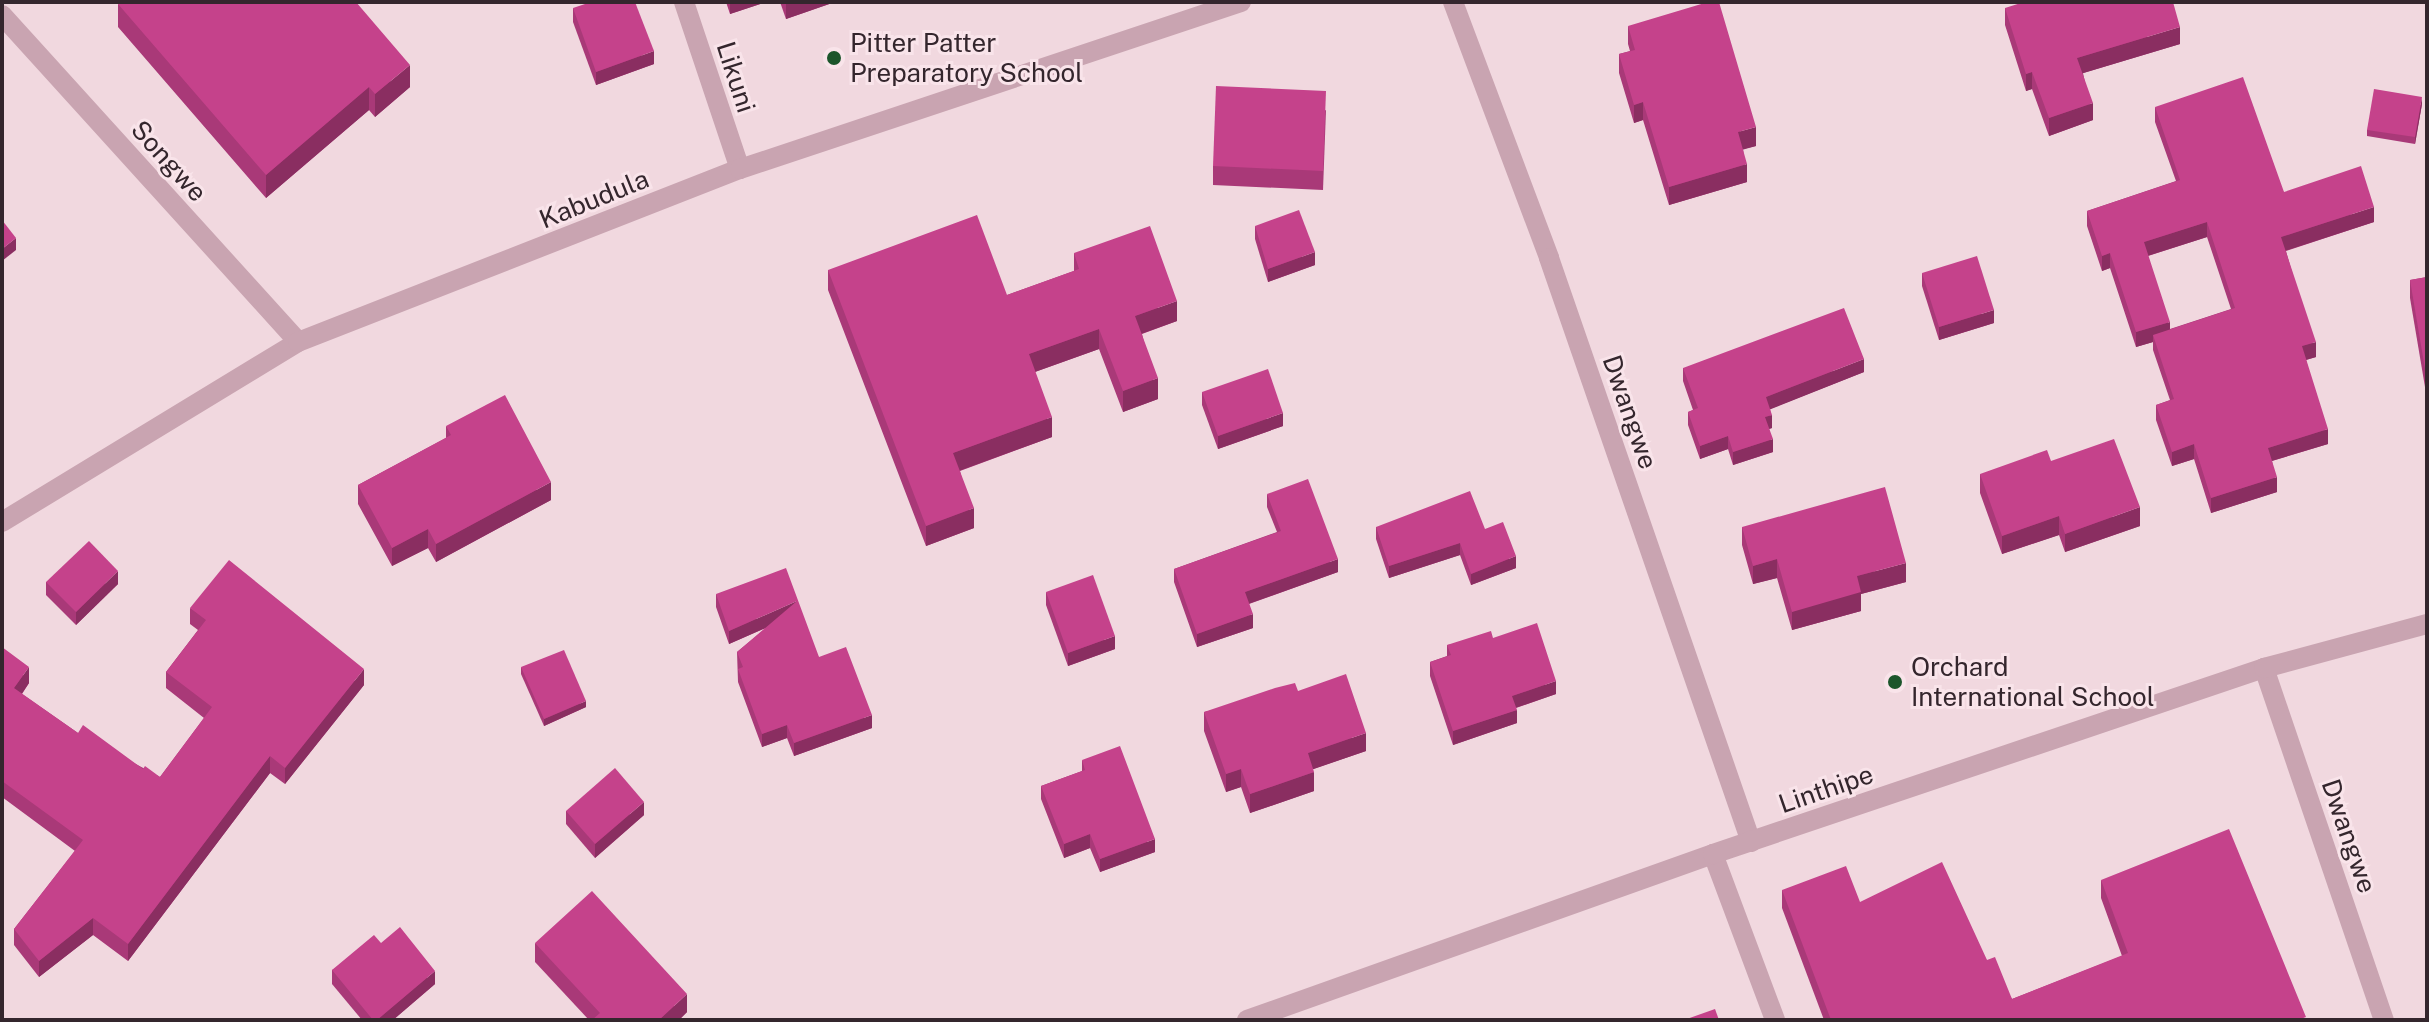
<!DOCTYPE html>
<html>
<head>
<meta charset="utf-8">
<style>
  body { margin:0 }
  #map { position:relative; width:2429px; height:1022px; overflow:hidden; background:#f1d8df; font-family:"Public Sans",sans-serif }
  div>[style] { position:absolute }
  .minor>* { height:20px; margin:-10px; padding:0 10px; transform-origin:10px; border-radius:10px; background:#c9a4b1 }
  .wall>* { inset:0; background:#a93978 }
  .shaded-wall>* { inset:0; background:#8a2e61 }
  .building>* { inset:0; background:#c5428b }
  .dots>* { width:22px; height:22px; translate:-50% -50%; box-sizing:border-box; border:4px solid #f9e4ea; border-radius:50% }
  span { translate:-50% -50%; white-space:nowrap; text-align:center; line-height:1.15; -webkit-text-stroke:6px #f9e4ea; paint-order:stroke }
  .poi-label { font-size:26px; color:#34262d }
  .left { translate:0 -50%; text-align:left }
  .street-label { font-size:26px; color:#34262d }
  .frame { position:absolute; inset:0; border:4px solid #34262d; pointer-events:none }
</style>
</head>
<body>
<div id="map">
  <div class="minor">
    <i style="left:684px;top:2px;width:176px;rotate:71.5deg"></i>
    <i style="left:1453px;top:2px;width:273px;rotate:69.4deg"></i>
    <i style="left:1549px;top:258px;width:618px;rotate:70.92deg"></i>
    <i style="left:2px;top:15px;width:441px;rotate:47.8deg"></i>
    <i style="left:2px;top:522px;width:346px;rotate:-31.3deg"></i>
    <i style="left:298px;top:342px;width:475px;rotate:-21.4deg"></i>
    <i style="left:740px;top:169px;width:528px;rotate:-18.43deg"></i>
    <i style="left:2264px;top:668px;width:372px;rotate:71.2deg"></i>
    <i style="left:1713px;top:854px;width:177px;rotate:69.5deg"></i>
    <i style="left:1247px;top:1020px;width:495px;rotate:-19.6deg"></i>
    <i style="left:1713px;top:854px;width:582px;rotate:-18.65deg"></i>
    <i style="left:2264px;top:668px;width:169px;rotate:-15.1deg"></i>
  </div>
  <div class="wall">
    <i style="clip-path:polygon(726px 2px,766px 2px,730px 14px)"></i>
    <i style="clip-path:polygon(780px 2px,835px 2px,786px 19px)"></i>
    <i style="clip-path:polygon(118px 4px,410px 87px,375px 117px,369px 110px,266px 198px,118px 27px)"></i>
    <i style="clip-path:polygon(573px 8px,654px 64px,596px 85px,573px 22px)"></i>
    <i style="clip-path:polygon(2005px 8px,2180px 44px,2083px 73px,2093px 120px,2049px 136px,2032px 89px,2026px 91px,2005px 25px)"></i>
    <i style="clip-path:polygon(1628px 26px,1756px 146px,1743px 149px,1747px 182px,1669px 205px,1643px 120px,1634px 123px,1619px 73px,1619px 54px,1630px 51px,1628px 44px)"></i>
    <i style="clip-path:polygon(2422px 104px,2415px 144px,2367px 136px,2367px 130px)"></i>
    <i style="clip-path:polygon(evenodd,2155px 107px,2284px 192px,2374px 222px,2286px 251px,2316px 357px,2306px 360px,2328px 444px,2272px 461px,2277px 492px,2211px 513px,2194px 459px,2172px 466px,2156px 420px,2156px 405px,2170px 400px,2153px 350px,2153px 342px,2136px 347px,2110px 268px,2102px 271px,2087px 226px,2087px 211px,2176px 181px,2155px 122px,2155px 107px,2207px 237px,2231px 309px,2170px 329px,2148px 256px,2207px 237px)"></i>
    <i style="clip-path:polygon(1326px 110px,1323px 190px,1213px 185px,1213px 166px)"></i>
    <i style="clip-path:polygon(1255px 226px,1315px 265px,1268px 282px,1255px 239px)"></i>
    <i style="clip-path:polygon(1074px 253px,1177px 321px,1142px 334px,1158px 399px,1123px 412px,1099px 349px,1035px 372px,1052px 437px,960px 471px,974px 528px,926px 546px,828px 290px,828px 270px,1007px 295px,1074px 271px)"></i>
    <i style="clip-path:polygon(1922px 273px,1994px 323px,1939px 340px,1922px 286px)"></i>
    <i style="clip-path:polygon(2427px 277px,2427px 387px,2425px 387px,2410px 298px,2410px 280px)"></i>
    <i style="clip-path:polygon(1683px 368px,1864px 372px,1770px 409px,1772px 428px,1769px 429px,1773px 452px,1733px 465px,1728px 449px,1700px 459px,1688px 425px,1688px 412px,1693px 410px,1683px 381px)"></i>
    <i style="clip-path:polygon(1202px 392px,1283px 426px,1218px 449px,1202px 405px)"></i>
    <i style="clip-path:polygon(446px 426px,551px 500px,436px 562px,428px 548px,392px 566px,358px 504px,358px 485px,446px 438px)"></i>
    <i style="clip-path:polygon(1980px 474px,2140px 526px,2065px 552px,2059px 535px,2002px 554px,1980px 493px)"></i>
    <i style="clip-path:polygon(1267px 494px,1338px 572px,1249px 604px,1253px 628px,1197px 647px,1174px 582px,1174px 569px,1277px 532px,1267px 507px)"></i>
    <i style="clip-path:polygon(1376px 527px,1485px 529px,1516px 568px,1471px 585px,1460px 555px,1389px 578px,1376px 539px)"></i>
    <i style="clip-path:polygon(1742px 527px,1906px 582px,1861px 594px,1861px 611px,1792px 630px,1777px 578px,1753px 584px,1742px 545px)"></i>
    <i style="clip-path:polygon(46px 582px,118px 584px,76px 625px,46px 595px)"></i>
    <i style="clip-path:polygon(1046px 592px,1115px 649px,1068px 666px,1046px 605px)"></i>
    <i style="clip-path:polygon(716px 594px,819px 657px,872px 728px,794px 756px,787px 738px,762px 747px,738px 682px,737px 652px,766px 628px,729px 644px,716px 607px)"></i>
    <i style="clip-path:polygon(190px 608px,364px 685px,285px 784px,270px 773px,128px 961px,93px 935px,39px 977px,14px 945px,14px 929px,75px 851px,2px 797px,2px 647px,29px 683px,22px 694px,78px 733px,160px 777px,204px 718px,166px 688px,166px 672px,198px 630px,190px 624px)"></i>
    <i style="clip-path:polygon(1493px 638px,1556px 694px,1516px 708px,1517px 723px,1453px 745px,1430px 676px,1430px 662px,1447px 656px,1447px 645px)"></i>
    <i style="clip-path:polygon(521px 667px,586px 707px,544px 726px,521px 674px)"></i>
    <i style="clip-path:polygon(1298px 691px,1366px 751px,1313px 769px,1314px 791px,1250px 813px,1241px 787px,1226px 792px,1204px 731px,1204px 712px)"></i>
    <i style="clip-path:polygon(1082px 760px,1155px 852px,1100px 872px,1090px 848px,1064px 858px,1041px 799px,1041px 786px,1082px 771px)"></i>
    <i style="clip-path:polygon(566px 811px,644px 815px,595px 858px,566px 824px)"></i>
    <i style="clip-path:polygon(2101px 880px,2306px 1020px,1824px 1020px,1782px 908px,1782px 890px,1987px 960px,2012px 999px,2122px 956px,2101px 898px)"></i>
    <i style="clip-path:polygon(381px 943px,435px 984px,393px 1020px,362px 1020px,332px 984px,332px 970px)"></i>
    <i style="clip-path:polygon(535px 943px,687px 1012px,679px 1020px,589px 1020px,535px 962px)"></i>
  </div>
  <div class="shaded-wall">
    <i style="clip-path:polygon(730px 2px,766px 2px,730px 14px)"></i>
    <i style="clip-path:polygon(786px 2px,835px 2px,786px 19px)"></i>
    <i style="clip-path:polygon(2180px 27px,2180px 44px,2077px 75px,2077px 58px)"></i>
    <i style="clip-path:polygon(654px 51px,654px 64px,596px 85px,596px 72px)"></i>
    <i style="clip-path:polygon(410px 65px,410px 87px,375px 117px,375px 94px)"></i>
    <i style="clip-path:polygon(2032px 72px,2032px 89px,2026px 91px,2026px 74px)"></i>
    <i style="clip-path:polygon(369px 87px,369px 110px,266px 198px,266px 175px)"></i>
    <i style="clip-path:polygon(2422px 97px,2422px 104px,2415px 144px,2415px 137px)"></i>
    <i style="clip-path:polygon(1643px 102px,1643px 120px,1634px 123px,1634px 105px)"></i>
    <i style="clip-path:polygon(2093px 103px,2093px 120px,2049px 136px,2049px 118px)"></i>
    <i style="clip-path:polygon(1756px 127px,1756px 146px,1738px 151px,1738px 132px)"></i>
    <i style="clip-path:polygon(1747px 164px,1747px 182px,1669px 205px,1669px 187px)"></i>
    <i style="clip-path:polygon(2374px 207px,2374px 222px,2281px 252px,2281px 237px)"></i>
    <i style="clip-path:polygon(2207px 222px,2207px 237px,2144px 257px,2144px 242px)"></i>
    <i style="clip-path:polygon(16px 238px,16px 250px,2px 261px,2px 249px)"></i>
    <i style="clip-path:polygon(1315px 252px,1315px 265px,1268px 282px,1268px 269px)"></i>
    <i style="clip-path:polygon(2110px 253px,2110px 268px,2102px 271px,2102px 256px)"></i>
    <i style="clip-path:polygon(1177px 301px,1177px 321px,1135px 336px,1135px 316px)"></i>
    <i style="clip-path:polygon(1994px 310px,1994px 323px,1939px 340px,1939px 327px)"></i>
    <i style="clip-path:polygon(2170px 322px,2170px 337px,2153px 335px,2153px 342px,2136px 347px,2136px 332px)"></i>
    <i style="clip-path:polygon(1099px 329px,1099px 349px,1029px 374px,1029px 354px)"></i>
    <i style="clip-path:polygon(2316px 342px,2316px 357px,2302px 361px,2302px 346px)"></i>
    <i style="clip-path:polygon(1864px 359px,1864px 372px,1766px 411px,1766px 397px)"></i>
    <i style="clip-path:polygon(1158px 378px,1158px 399px,1123px 412px,1123px 391px)"></i>
    <i style="clip-path:polygon(1283px 413px,1283px 426px,1218px 449px,1218px 436px)"></i>
    <i style="clip-path:polygon(1772px 415px,1772px 428px,1765px 430px,1765px 417px)"></i>
    <i style="clip-path:polygon(1052px 417px,1052px 437px,953px 473px,953px 453px)"></i>
    <i style="clip-path:polygon(2328px 429px,2328px 444px,2268px 462px,2268px 448px)"></i>
    <i style="clip-path:polygon(1728px 436px,1728px 449px,1700px 459px,1700px 446px)"></i>
    <i style="clip-path:polygon(1773px 439px,1773px 452px,1733px 465px,1733px 452px)"></i>
    <i style="clip-path:polygon(2194px 444px,2194px 459px,2172px 466px,2172px 452px)"></i>
    <i style="clip-path:polygon(2277px 477px,2277px 492px,2211px 513px,2211px 498px)"></i>
    <i style="clip-path:polygon(551px 482px,551px 500px,436px 562px,436px 544px)"></i>
    <i style="clip-path:polygon(2140px 507px,2140px 526px,2065px 552px,2065px 534px)"></i>
    <i style="clip-path:polygon(974px 508px,974px 528px,926px 546px,926px 526px)"></i>
    <i style="clip-path:polygon(2059px 516px,2059px 535px,2002px 554px,2002px 536px)"></i>
    <i style="clip-path:polygon(428px 529px,428px 548px,392px 566px,392px 548px)"></i>
    <i style="clip-path:polygon(1460px 543px,1460px 555px,1389px 578px,1389px 566px)"></i>
    <i style="clip-path:polygon(1516px 556px,1516px 568px,1471px 585px,1471px 574px)"></i>
    <i style="clip-path:polygon(1338px 559px,1338px 572px,1245px 605px,1245px 592px)"></i>
    <i style="clip-path:polygon(1777px 559px,1777px 578px,1753px 584px,1753px 566px)"></i>
    <i style="clip-path:polygon(1906px 563px,1906px 582px,1861px 594px,1861px 611px,1792px 630px,1792px 612px,1857px 576px)"></i>
    <i style="clip-path:polygon(118px 571px,118px 584px,76px 625px,76px 612px)"></i>
    <i style="clip-path:polygon(797px 601px,797px 614px,729px 644px,729px 631px)"></i>
    <i style="clip-path:polygon(1253px 614px,1253px 628px,1197px 647px,1197px 634px)"></i>
    <i style="clip-path:polygon(1115px 636px,1115px 649px,1068px 666px,1068px 653px)"></i>
    <i style="clip-path:polygon(29px 667px,29px 683px,14px 705px,14px 688px)"></i>
    <i style="clip-path:polygon(364px 669px,364px 685px,285px 784px,285px 768px)"></i>
    <i style="clip-path:polygon(1556px 681px,1556px 694px,1512px 709px,1512px 696px)"></i>
    <i style="clip-path:polygon(586px 701px,586px 707px,544px 726px,544px 719px)"></i>
    <i style="clip-path:polygon(1517px 710px,1517px 723px,1453px 745px,1453px 731px)"></i>
    <i style="clip-path:polygon(872px 715px,872px 728px,794px 756px,794px 743px)"></i>
    <i style="clip-path:polygon(787px 725px,787px 738px,762px 747px,762px 734px)"></i>
    <i style="clip-path:polygon(1366px 733px,1366px 751px,1308px 771px,1308px 753px)"></i>
    <i style="clip-path:polygon(270px 756px,270px 773px,128px 961px,128px 944px)"></i>
    <i style="clip-path:polygon(1241px 769px,1241px 787px,1226px 792px,1226px 774px)"></i>
    <i style="clip-path:polygon(1314px 772px,1314px 791px,1250px 813px,1250px 794px)"></i>
    <i style="clip-path:polygon(644px 802px,644px 815px,595px 858px,595px 844px)"></i>
    <i style="clip-path:polygon(1090px 834px,1090px 848px,1064px 858px,1064px 844px)"></i>
    <i style="clip-path:polygon(1155px 839px,1155px 852px,1100px 872px,1100px 859px)"></i>
    <i style="clip-path:polygon(93px 918px,93px 935px,39px 977px,39px 961px)"></i>
    <i style="clip-path:polygon(435px 971px,435px 984px,393px 1020px,377px 1020px)"></i>
    <i style="clip-path:polygon(687px 994px,687px 1012px,679px 1020px,659px 1020px)"></i>
  </div>
  <div class="building">
    <i style="clip-path:polygon(121px 2px,356px 2px,410px 65px,375px 94px,369px 87px,266px 175px,118px 4px)"></i>
    <i style="clip-path:polygon(591px 2px,635px 2px,654px 51px,596px 72px,573px 8px)"></i>
    <i style="clip-path:polygon(1708px 2px,1719px 2px,1756px 127px,1738px 132px,1747px 164px,1669px 187px,1643px 102px,1634px 105px,1619px 54px,1635px 50px,1628px 26px)"></i>
    <i style="clip-path:polygon(2024px 2px,2173px 2px,2180px 27px,2077px 58px,2093px 103px,2049px 118px,2032px 72px,2026px 74px,2005px 8px)"></i>
    <i style="clip-path:polygon(2243px 77px,2284px 192px,2361px 166px,2374px 207px,2281px 237px,2316px 342px,2302px 346px,2328px 429px,2268px 448px,2277px 477px,2211px 498px,2194px 444px,2172px 452px,2156px 405px,2174px 399px,2153px 335px,2235px 308px,2207px 222px,2144px 242px,2170px 322px,2136px 332px,2110px 253px,2102px 256px,2087px 211px,2180px 180px,2155px 107px)"></i>
    <i style="clip-path:polygon(1216px 86px,1326px 91px,1323px 171px,1213px 166px)"></i>
    <i style="clip-path:polygon(2374px 89px,2422px 97px,2415px 137px,2367px 130px)"></i>
    <i style="clip-path:polygon(1299px 210px,1315px 252px,1268px 269px,1255px 226px)"></i>
    <i style="clip-path:polygon(977px 215px,1007px 295px,1079px 269px,1074px 253px,1150px 226px,1177px 301px,1135px 316px,1158px 378px,1123px 391px,1099px 329px,1029px 354px,1052px 417px,953px 453px,974px 508px,926px 526px,828px 270px)"></i>
    <i style="clip-path:polygon(2px 220px,16px 238px,2px 249px)"></i>
    <i style="clip-path:polygon(1977px 256px,1994px 310px,1939px 327px,1922px 273px)"></i>
    <i style="clip-path:polygon(2427px 277px,2427px 369px,2425px 369px,2410px 280px)"></i>
    <i style="clip-path:polygon(1844px 308px,1864px 359px,1766px 397px,1772px 415px,1765px 417px,1773px 439px,1733px 452px,1728px 436px,1700px 446px,1688px 412px,1698px 408px,1683px 368px)"></i>
    <i style="clip-path:polygon(1268px 369px,1283px 413px,1218px 436px,1202px 392px)"></i>
    <i style="clip-path:polygon(505px 395px,551px 482px,436px 544px,428px 529px,392px 548px,358px 485px,451px 435px,446px 426px)"></i>
    <i style="clip-path:polygon(2114px 439px,2140px 507px,2065px 534px,2059px 516px,2002px 536px,1980px 474px,2047px 450px,2051px 461px)"></i>
    <i style="clip-path:polygon(1308px 479px,1338px 559px,1245px 592px,1253px 614px,1197px 634px,1174px 569px,1281px 531px,1267px 494px)"></i>
    <i style="clip-path:polygon(1885px 487px,1906px 563px,1857px 576px,1861px 592px,1792px 612px,1777px 559px,1753px 566px,1742px 527px)"></i>
    <i style="clip-path:polygon(1470px 491px,1485px 529px,1503px 522px,1516px 556px,1471px 574px,1460px 543px,1389px 566px,1376px 527px)"></i>
    <i style="clip-path:polygon(89px 541px,118px 571px,76px 612px,46px 582px)"></i>
    <i style="clip-path:polygon(229px 560px,364px 669px,285px 768px,270px 756px,128px 944px,93px 918px,39px 961px,14px 929px,83px 840px,2px 781px,2px 647px,29px 667px,14px 688px,78px 733px,83px 725px,143px 769px,145px 766px,160px 777px,212px 707px,166px 672px,206px 620px,190px 608px)"></i>
    <i style="clip-path:polygon(786px 568px,819px 657px,846px 647px,872px 715px,794px 743px,787px 725px,762px 734px,738px 669px,743px 667px,737px 652px,797px 601px,729px 631px,716px 594px)"></i>
    <i style="clip-path:polygon(1093px 575px,1115px 636px,1068px 653px,1046px 592px)"></i>
    <i style="clip-path:polygon(1537px 623px,1556px 681px,1512px 696px,1517px 710px,1453px 731px,1430px 662px,1451px 655px,1447px 645px,1491px 631px,1493px 638px)"></i>
    <i style="clip-path:polygon(564px 650px,586px 701px,544px 719px,521px 667px)"></i>
    <i style="clip-path:polygon(1346px 674px,1366px 733px,1308px 753px,1314px 772px,1250px 794px,1241px 769px,1226px 774px,1204px 712px,1275px 688px,1295px 683px,1298px 691px)"></i>
    <i style="clip-path:polygon(1120px 746px,1155px 839px,1100px 859px,1090px 834px,1064px 844px,1041px 786px,1085px 770px,1082px 760px)"></i>
    <i style="clip-path:polygon(615px 768px,644px 802px,595px 844px,566px 811px)"></i>
    <i style="clip-path:polygon(2229px 829px,2306px 1017px,2298px 1020px,1831px 1020px,1782px 890px,1846px 866px,1860px 902px,1942px 862px,1987px 960px,1995px 957px,2012px 999px,2128px 953px,2101px 880px)"></i>
    <i style="clip-path:polygon(592px 891px,687px 994px,659px 1020px,592px 1020px,600px 1013px,535px 943px)"></i>
    <i style="clip-path:polygon(400px 927px,435px 971px,377px 1020px,373px 1020px,332px 970px,374px 935px,381px 943px)"></i>
    <i style="clip-path:polygon(1715px 1009px,1719px 1020px,1684px 1020px)"></i>
  </div>
  <div class="dots">
    <i style="left:834px;top:58px;background:#1c552b"></i>
    <i style="left:1895px;top:682px;background:#1c552b"></i>
  </div>
  <div class="poi-label">
    <span class="left" style="left:850px;top:58px">Pitter Patter<br>Preparatory School</span>
    <span class="left" style="left:1911px;top:682px">Orchard<br>International School</span>
  </div>
  <div class="street-label">
    <span style="left:736px;top:77px;rotate:72deg">Likuni</span>
    <span style="left:169px;top:161px;rotate:48deg">Songwe</span>
    <span style="left:594px;top:199px;rotate:-22deg">Kabudula</span>
    <span style="left:1630px;top:412px;rotate:71deg">Dwangwe</span>
    <span style="left:1826px;top:789px;rotate:-19deg">Linthipe</span>
    <span style="left:2349px;top:836px;rotate:71deg">Dwangwe</span>
  </div>
  <div class="frame"></div>
</div>
</body>
</html>
